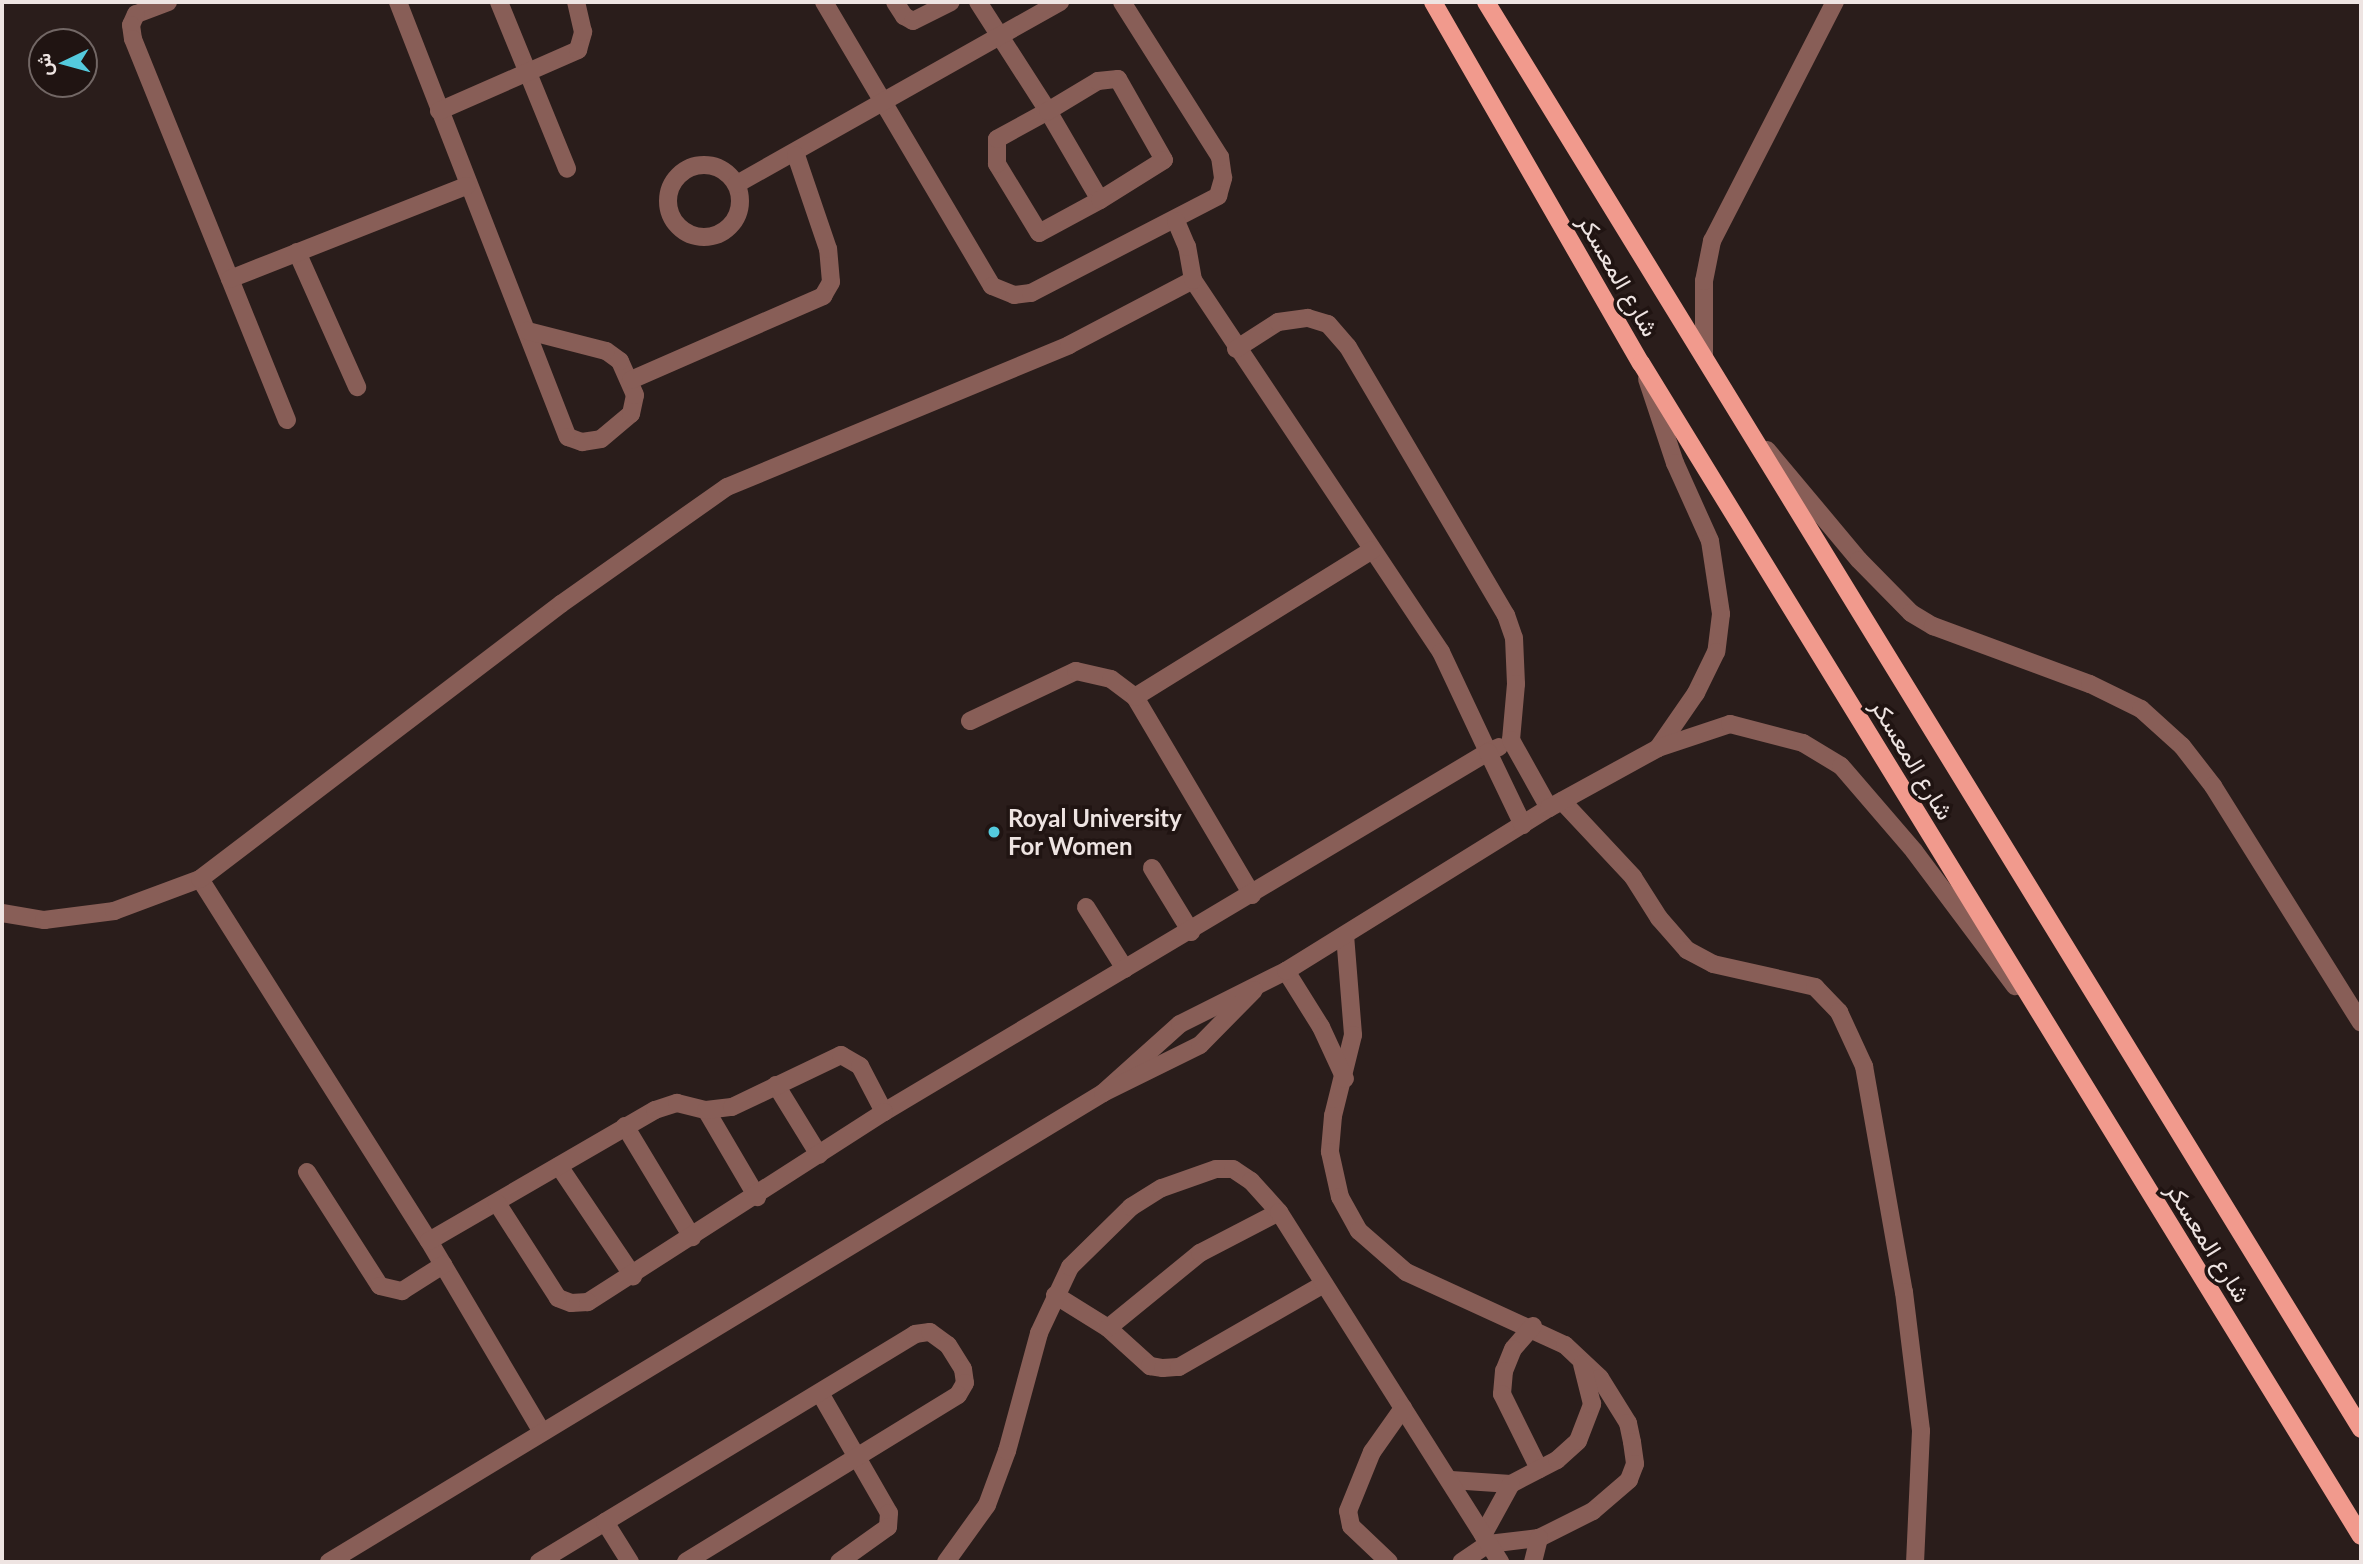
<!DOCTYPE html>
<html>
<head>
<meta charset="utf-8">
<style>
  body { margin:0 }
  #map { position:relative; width:2363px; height:1564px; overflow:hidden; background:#2a1d1b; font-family:Lato,Vazirmatn,sans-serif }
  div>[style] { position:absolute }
  .minor>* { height:18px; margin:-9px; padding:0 9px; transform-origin:9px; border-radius:9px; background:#885e57 }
  .minor>.ring { margin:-9px; padding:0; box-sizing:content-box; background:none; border:18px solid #885e57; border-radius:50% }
  .major>* { height:18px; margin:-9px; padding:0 9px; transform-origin:9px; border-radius:9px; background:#f19a8d }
  .dots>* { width:19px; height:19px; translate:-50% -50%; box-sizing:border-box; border:4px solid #201412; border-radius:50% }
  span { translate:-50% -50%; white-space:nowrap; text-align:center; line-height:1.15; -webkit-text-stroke:7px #201412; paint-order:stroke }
  .street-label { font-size:24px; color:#eee4e2 }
  .poi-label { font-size:24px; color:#eee4e2; font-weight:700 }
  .left { translate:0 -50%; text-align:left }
  .frame { position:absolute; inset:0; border:4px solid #eee4e2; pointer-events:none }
  .north { position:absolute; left:28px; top:28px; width:70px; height:70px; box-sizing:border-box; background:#201412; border:2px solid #726765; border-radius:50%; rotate:265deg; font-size:19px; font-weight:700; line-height:28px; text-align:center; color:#eee4e2 }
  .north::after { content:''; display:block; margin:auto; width:24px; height:32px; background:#54cadd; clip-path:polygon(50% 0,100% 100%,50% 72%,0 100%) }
</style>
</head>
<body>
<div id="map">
  <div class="minor">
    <i style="left:168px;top:2px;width:34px;rotate:159deg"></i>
    <i style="left:136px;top:14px;width:12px;rotate:114deg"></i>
    <i style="left:131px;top:25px;width:14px;rotate:82deg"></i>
    <i style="left:133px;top:39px;width:411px;rotate:68deg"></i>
    <i style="left:398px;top:2px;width:467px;rotate:68.7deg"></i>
    <i style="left:568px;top:437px;width:15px;rotate:20deg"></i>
    <i style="left:582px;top:442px;width:19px;rotate:-9deg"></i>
    <i style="left:601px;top:439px;width:39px;rotate:-40deg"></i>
    <i style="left:631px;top:414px;width:19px;rotate:-78deg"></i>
    <i style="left:635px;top:395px;width:37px;rotate:-114deg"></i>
    <i style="left:620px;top:361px;width:17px;rotate:-144deg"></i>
    <i style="left:606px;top:351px;width:81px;rotate:-165.6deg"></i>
    <i style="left:499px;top:2px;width:180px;rotate:67.8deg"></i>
    <i style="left:824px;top:2px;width:330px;rotate:59.4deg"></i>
    <i style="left:992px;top:286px;width:24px;rotate:22deg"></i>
    <i style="left:1014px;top:295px;width:17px;rotate:-7deg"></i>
    <i style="left:1031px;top:293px;width:211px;rotate:-27.4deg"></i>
    <i style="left:1218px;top:196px;width:19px;rotate:-74deg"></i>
    <i style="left:1223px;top:178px;width:21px;rotate:-98deg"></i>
    <i style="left:1220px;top:157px;width:183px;rotate:-122.3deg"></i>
    <i style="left:895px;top:2px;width:17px;rotate:57deg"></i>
    <i style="left:904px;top:16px;width:10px;rotate:29deg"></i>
    <i style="left:913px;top:21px;width:42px;rotate:-26.6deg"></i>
    <i style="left:978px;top:2px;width:130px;rotate:57.3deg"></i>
    <i style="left:1048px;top:111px;width:103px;rotate:59.7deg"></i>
    <i style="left:1100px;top:200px;width:69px;rotate:151.6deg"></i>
    <i style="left:1039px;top:233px;width:81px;rotate:-121.3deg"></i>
    <i style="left:997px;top:164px;width:25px;rotate:-90deg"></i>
    <i style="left:997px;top:139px;width:58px;rotate:-28.8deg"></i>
    <i style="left:1048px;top:111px;width:58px;rotate:-31deg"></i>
    <i style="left:1098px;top:81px;width:20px;rotate:-6deg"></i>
    <i style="left:1118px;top:79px;width:93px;rotate:60.4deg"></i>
    <i style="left:1164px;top:160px;width:75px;rotate:148deg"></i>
    <i style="left:439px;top:111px;width:152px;rotate:-23.7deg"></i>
    <i style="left:578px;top:50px;width:19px;rotate:-74deg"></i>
    <i style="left:583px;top:32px;width:31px;rotate:-103deg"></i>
    <i class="ring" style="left:668px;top:165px;width:54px;height:54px"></i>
    <i style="left:737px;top:184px;width:371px;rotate:-29.4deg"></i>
    <i style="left:297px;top:252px;width:148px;rotate:66deg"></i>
    <i style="left:230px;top:279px;width:254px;rotate:-21.5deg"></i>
    <i style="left:1193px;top:280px;width:447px;rotate:56.3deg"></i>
    <i style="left:1441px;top:652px;width:110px;rotate:64.8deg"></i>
    <i style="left:1488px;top:752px;width:12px;rotate:-24deg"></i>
    <i style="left:1236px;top:349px;width:50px;rotate:-32.7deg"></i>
    <i style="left:1278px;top:322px;width:30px;rotate:-8deg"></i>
    <i style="left:1308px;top:318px;width:21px;rotate:17deg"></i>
    <i style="left:1328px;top:324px;width:30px;rotate:49deg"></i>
    <i style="left:1348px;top:347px;width:311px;rotate:59.5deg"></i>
    <i style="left:1506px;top:615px;width:24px;rotate:71deg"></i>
    <i style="left:1514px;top:638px;width:46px;rotate:87.5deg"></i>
    <i style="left:1516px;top:684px;width:56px;rotate:95.1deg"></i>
    <i style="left:1511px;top:740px;width:78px;rotate:60.8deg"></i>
    <i style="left:1704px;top:357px;width:76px;rotate:-90deg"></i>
    <i style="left:1704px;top:281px;width:41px;rotate:-78.7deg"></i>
    <i style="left:1712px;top:241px;width:269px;rotate:-62.8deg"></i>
    <i style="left:1647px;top:379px;width:89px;rotate:71.6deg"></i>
    <i style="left:1675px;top:463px;width:85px;rotate:65.8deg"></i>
    <i style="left:1710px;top:541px;width:74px;rotate:81.4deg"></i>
    <i style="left:1721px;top:614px;width:38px;rotate:97deg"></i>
    <i style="left:1716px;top:652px;width:46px;rotate:116deg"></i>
    <i style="left:1696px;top:693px;width:67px;rotate:124.6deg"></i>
    <i style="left:631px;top:380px;width:210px;rotate:-23.6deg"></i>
    <i style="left:823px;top:296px;width:16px;rotate:-60deg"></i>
    <i style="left:831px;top:282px;width:33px;rotate:-95deg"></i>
    <i style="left:828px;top:249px;width:99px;rotate:-108.8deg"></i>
    <i style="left:1767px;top:450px;width:143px;rotate:50.1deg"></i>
    <i style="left:1859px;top:560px;width:74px;rotate:45.5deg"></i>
    <i style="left:1911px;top:613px;width:26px;rotate:31deg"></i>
    <i style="left:1933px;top:626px;width:167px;rotate:20.3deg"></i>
    <i style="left:2090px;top:684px;width:57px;rotate:26.1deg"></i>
    <i style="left:2141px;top:709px;width:55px;rotate:42.1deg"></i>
    <i style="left:2182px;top:746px;width:51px;rotate:52.2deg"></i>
    <i style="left:2213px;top:786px;width:279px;rotate:58deg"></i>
    <i style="left:1135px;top:697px;width:230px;rotate:59.4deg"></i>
    <i style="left:970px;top:721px;width:117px;rotate:-25.3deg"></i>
    <i style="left:1076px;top:671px;width:36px;rotate:13deg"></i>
    <i style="left:1111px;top:679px;width:30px;rotate:37deg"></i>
    <i style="left:1135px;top:697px;width:279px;rotate:-31.8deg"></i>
    <i style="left:1562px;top:801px;width:104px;rotate:46.9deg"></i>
    <i style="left:1633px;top:877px;width:49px;rotate:57.6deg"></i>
    <i style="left:1659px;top:918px;width:43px;rotate:48.8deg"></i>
    <i style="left:1687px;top:950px;width:30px;rotate:28deg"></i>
    <i style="left:1713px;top:964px;width:105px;rotate:12.7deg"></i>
    <i style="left:1815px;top:987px;width:35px;rotate:46deg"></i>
    <i style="left:1839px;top:1012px;width:60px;rotate:65.2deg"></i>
    <i style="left:1864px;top:1066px;width:230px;rotate:80deg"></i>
    <i style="left:1904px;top:1292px;width:140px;rotate:83deg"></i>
    <i style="left:1921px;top:1431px;width:131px;rotate:92.6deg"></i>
    <i style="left:1152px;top:868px;width:75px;rotate:58.6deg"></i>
    <i style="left:200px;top:879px;width:428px;rotate:57.7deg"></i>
    <i style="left:429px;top:1241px;width:222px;rotate:59.4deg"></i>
    <i style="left:1086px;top:907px;width:73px;rotate:57.8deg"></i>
    <i style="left:2px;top:913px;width:43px;rotate:9.5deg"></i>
    <i style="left:44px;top:920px;width:71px;rotate:-7.3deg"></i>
    <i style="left:114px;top:911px;width:92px;rotate:-20.4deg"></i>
    <i style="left:200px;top:879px;width:454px;rotate:-37.3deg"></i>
    <i style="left:561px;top:604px;width:203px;rotate:-35.2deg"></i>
    <i style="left:727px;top:487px;width:370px;rotate:-22.5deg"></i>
    <i style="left:1069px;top:345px;width:140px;rotate:-27.7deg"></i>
    <i style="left:1193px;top:280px;width:34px;rotate:-100deg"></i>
    <i style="left:1187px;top:247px;width:28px;rotate:-113deg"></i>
    <i style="left:1345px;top:935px;width:100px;rotate:85.4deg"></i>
    <i style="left:1353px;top:1035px;width:83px;rotate:103.9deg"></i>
    <i style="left:1333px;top:1116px;width:36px;rotate:95deg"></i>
    <i style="left:1330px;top:1152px;width:46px;rotate:77.5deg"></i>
    <i style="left:1340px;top:1197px;width:39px;rotate:61deg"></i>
    <i style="left:1359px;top:1231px;width:62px;rotate:41.1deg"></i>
    <i style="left:1406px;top:1272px;width:175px;rotate:24.7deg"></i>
    <i style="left:1565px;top:1345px;width:48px;rotate:43.3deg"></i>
    <i style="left:1600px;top:1378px;width:53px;rotate:58.1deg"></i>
    <i style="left:1628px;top:1423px;width:19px;rotate:78deg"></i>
    <i style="left:1632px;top:1442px;width:22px;rotate:82deg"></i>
    <i style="left:1635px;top:1464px;width:17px;rotate:111deg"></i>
    <i style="left:1629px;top:1480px;width:48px;rotate:139.3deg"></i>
    <i style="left:1593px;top:1511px;width:60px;rotate:153.4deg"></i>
    <i style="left:1539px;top:1538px;width:51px;rotate:173.3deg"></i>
    <i style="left:1488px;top:1544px;width:32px;rotate:146deg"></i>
    <i style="left:1286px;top:971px;width:66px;rotate:58deg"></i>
    <i style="left:1321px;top:1027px;width:57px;rotate:65.2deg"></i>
    <i style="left:776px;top:1085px;width:82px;rotate:58.4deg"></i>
    <i style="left:1103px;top:1093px;width:103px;rotate:-41.9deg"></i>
    <i style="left:1180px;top:1024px;width:119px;rotate:-26.6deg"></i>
    <i style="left:1286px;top:971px;width:309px;rotate:-31.8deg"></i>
    <i style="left:1549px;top:808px;width:124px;rotate:-28.8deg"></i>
    <i style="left:1658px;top:748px;width:76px;rotate:-18.4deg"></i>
    <i style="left:1730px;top:724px;width:75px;rotate:14.6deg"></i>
    <i style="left:1803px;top:743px;width:44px;rotate:31.2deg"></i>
    <i style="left:1841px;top:766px;width:112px;rotate:49.3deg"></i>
    <i style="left:1914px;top:851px;width:169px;rotate:53.2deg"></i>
    <i style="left:706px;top:1110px;width:101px;rotate:59.6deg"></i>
    <i style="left:884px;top:1112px;width:703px;rotate:-30.8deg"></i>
    <i style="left:1488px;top:752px;width:81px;rotate:64.4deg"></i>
    <i style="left:625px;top:1126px;width:130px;rotate:58.9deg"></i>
    <i style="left:559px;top:1166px;width:133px;rotate:56.1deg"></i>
    <i style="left:307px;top:1172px;width:135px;rotate:57.4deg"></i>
    <i style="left:380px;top:1286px;width:23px;rotate:13deg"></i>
    <i style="left:402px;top:1291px;width:49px;rotate:-32.4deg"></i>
    <i style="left:429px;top:1241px;width:261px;rotate:-30.1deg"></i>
    <i style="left:655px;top:1110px;width:23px;rotate:-18deg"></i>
    <i style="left:677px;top:1103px;width:30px;rotate:14deg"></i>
    <i style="left:706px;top:1110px;width:26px;rotate:-7deg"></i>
    <i style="left:732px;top:1107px;width:121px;rotate:-25.5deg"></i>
    <i style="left:841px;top:1055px;width:22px;rotate:30deg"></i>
    <i style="left:860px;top:1066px;width:52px;rotate:62.4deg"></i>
    <i style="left:884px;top:1112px;width:352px;rotate:147.3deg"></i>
    <i style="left:588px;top:1302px;width:17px;rotate:177deg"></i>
    <i style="left:571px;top:1303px;width:14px;rotate:-159deg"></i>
    <i style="left:558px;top:1298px;width:113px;rotate:-122.7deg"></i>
    <i style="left:1055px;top:1295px;width:62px;rotate:31.9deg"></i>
    <i style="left:1108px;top:1328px;width:57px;rotate:42.1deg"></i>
    <i style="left:1150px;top:1366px;width:13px;rotate:9deg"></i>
    <i style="left:1163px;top:1368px;width:16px;rotate:-4deg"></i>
    <i style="left:1179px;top:1367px;width:167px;rotate:-29.8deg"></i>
    <i style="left:1533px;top:1326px;width:30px;rotate:131deg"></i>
    <i style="left:1513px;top:1349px;width:24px;rotate:112deg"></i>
    <i style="left:1504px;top:1371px;width:23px;rotate:95deg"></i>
    <i style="left:1502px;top:1394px;width:84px;rotate:63.7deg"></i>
    <i style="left:1108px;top:1328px;width:119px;rotate:-39.2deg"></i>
    <i style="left:1200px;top:1253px;width:89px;rotate:-27.4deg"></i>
    <i style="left:820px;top:1393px;width:138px;rotate:60.1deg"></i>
    <i style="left:889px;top:1513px;width:14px;rotate:94deg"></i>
    <i style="left:888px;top:1527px;width:60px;rotate:144.5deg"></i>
    <i style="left:1451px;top:1480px;width:60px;rotate:3.8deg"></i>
    <i style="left:1511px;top:1484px;width:52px;rotate:-27.6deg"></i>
    <i style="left:1557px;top:1460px;width:28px;rotate:-42deg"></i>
    <i style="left:1578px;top:1441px;width:40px;rotate:-69deg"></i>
    <i style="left:1592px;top:1404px;width:41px;rotate:-104deg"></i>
    <i style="left:1483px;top:1535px;width:58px;rotate:-61.2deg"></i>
    <i style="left:329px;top:1562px;width:905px;rotate:-31.21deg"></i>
    <i style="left:1103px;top:1093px;width:108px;rotate:-26.3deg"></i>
    <i style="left:1200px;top:1045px;width:77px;rotate:-45.5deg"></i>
    <i style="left:539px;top:1562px;width:77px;rotate:-31.2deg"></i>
    <i style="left:630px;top:1562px;width:47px;rotate:-122deg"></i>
    <i style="left:605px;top:1522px;width:363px;rotate:-31.2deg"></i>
    <i style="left:915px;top:1334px;width:15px;rotate:-8deg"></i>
    <i style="left:930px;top:1332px;width:22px;rotate:36deg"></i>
    <i style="left:948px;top:1345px;width:28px;rotate:58deg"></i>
    <i style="left:963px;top:1369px;width:14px;rotate:82deg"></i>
    <i style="left:965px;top:1383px;width:14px;rotate:120deg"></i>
    <i style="left:958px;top:1395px;width:319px;rotate:148.5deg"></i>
    <i style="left:946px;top:1562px;width:70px;rotate:-54.3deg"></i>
    <i style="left:987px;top:1505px;width:58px;rotate:-69.7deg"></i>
    <i style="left:1007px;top:1451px;width:122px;rotate:-74.8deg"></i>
    <i style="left:1039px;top:1333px;width:73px;rotate:-64.8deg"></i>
    <i style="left:1070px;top:1267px;width:86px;rotate:-44.5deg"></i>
    <i style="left:1131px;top:1207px;width:36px;rotate:-32deg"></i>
    <i style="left:1162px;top:1188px;width:57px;rotate:-19.4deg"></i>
    <i style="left:1216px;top:1169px;width:17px"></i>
    <i style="left:1233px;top:1169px;width:22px;rotate:34deg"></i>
    <i style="left:1251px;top:1181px;width:42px;rotate:47.9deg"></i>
    <i style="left:1279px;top:1212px;width:414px;rotate:57.7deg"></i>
    <i style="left:1389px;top:1562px;width:52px;rotate:-136.5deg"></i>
    <i style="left:1351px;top:1526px;width:15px;rotate:-101deg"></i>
    <i style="left:1348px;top:1511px;width:64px;rotate:-67.9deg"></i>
    <i style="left:1372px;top:1452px;width:54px;rotate:-54.8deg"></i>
    <i style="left:1533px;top:1562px;width:25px;rotate:-76deg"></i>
  </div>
  <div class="major">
    <i style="left:1433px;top:2px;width:417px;rotate:60.1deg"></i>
    <i style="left:1641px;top:363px;width:1376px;rotate:58.46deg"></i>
    <i style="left:1486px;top:2px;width:1674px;rotate:58.48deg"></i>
  </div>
  <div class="dots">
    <i style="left:994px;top:832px;background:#54cadd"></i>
  </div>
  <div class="street-label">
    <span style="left:1619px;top:275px;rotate:60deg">شارع المعسكر</span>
    <span style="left:1913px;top:759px;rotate:59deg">شارع المعسكر</span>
    <span style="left:2209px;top:1242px;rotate:58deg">شارع المعسكر</span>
  </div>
  <div class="poi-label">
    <span class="left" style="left:1008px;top:832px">Royal University<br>For Women</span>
  </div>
  <div class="frame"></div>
  <div class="north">ش</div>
</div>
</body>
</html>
